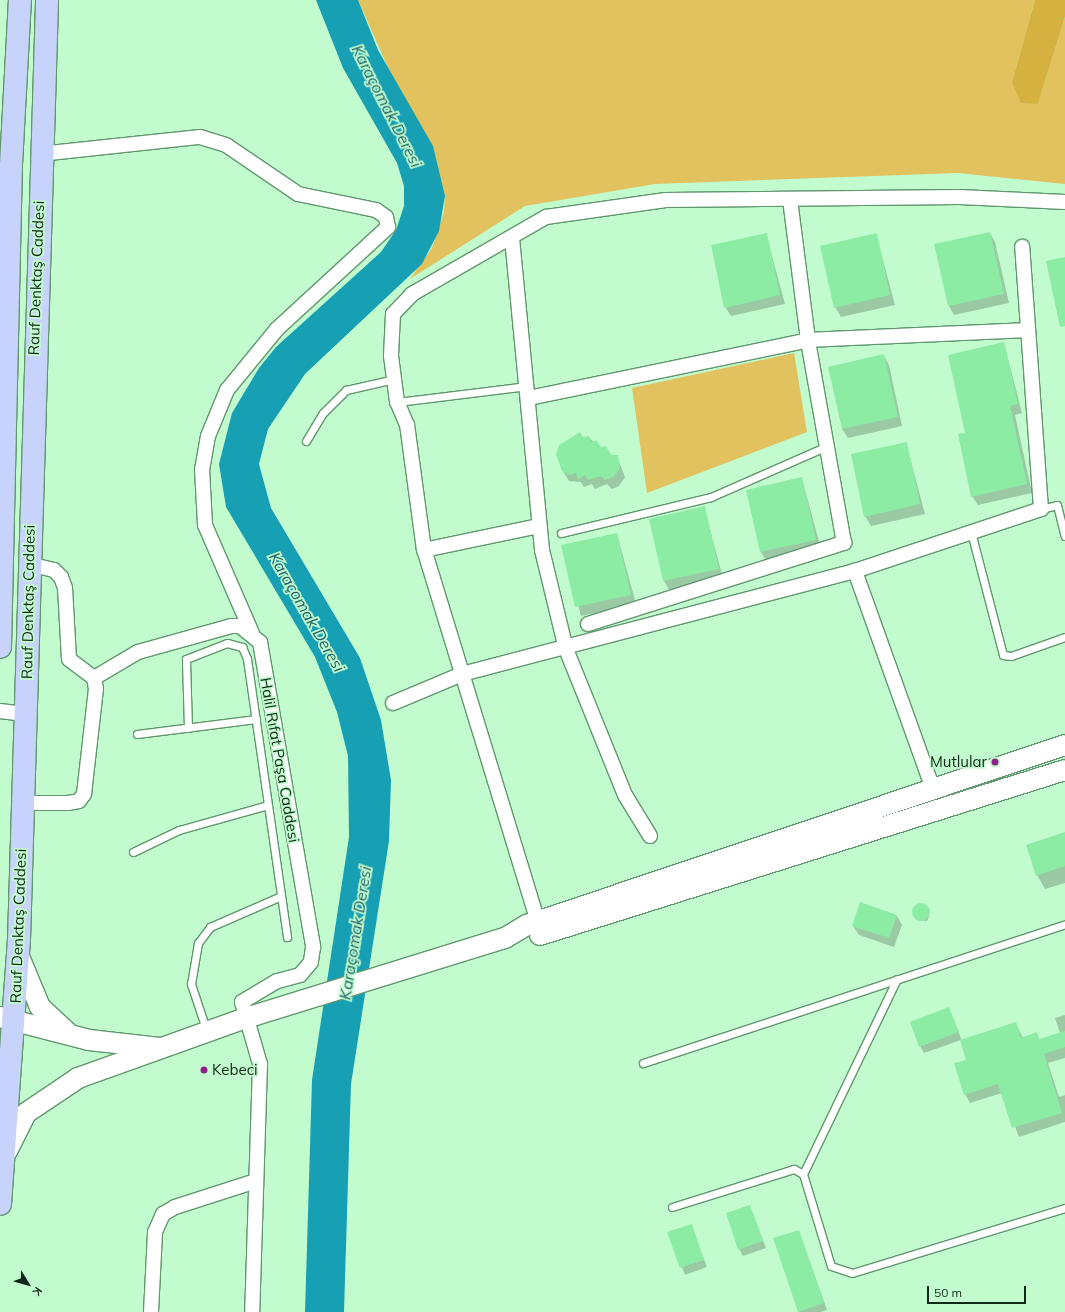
<!DOCTYPE html>
<html>
<head>
<meta charset="utf-8">
<style>
  body { margin:0 }
  #map { position:relative; width:1065px; height:1312px; overflow:hidden; background:#c2fcce; font-family:Mulish,sans-serif }
  div>[style] { position:absolute }
  .green>* { inset:0; background:#e2c15f }
  .forest>* { inset:0; background:#d5b13f }
  .water>* { inset:0; background:#179fb3 }
  .shadow>* { inset:0; background:#0003 }
  .building>* { inset:0; background:#8ceca4 }
  .round { border-radius:50% }
  .roads { filter:drop-shadow(1px 0 #61976e) drop-shadow(-1px 0 #61976e) drop-shadow(0 1px #61976e) drop-shadow(0 -1px #61976e) }
  .lane>* { height:7px; margin:-3.5px; padding:0 3.5px; transform-origin:3.5px; border-radius:3.5px; background:#fff }
  .street>* { height:14px; margin:-7px; padding:0 7px; transform-origin:7px; border-radius:7px; background:#fff }
  .secondary>* { height:20px; margin:-10px; padding:0 10px; transform-origin:10px; border-radius:10px; background:#fff }
  .primary>* { height:22px; margin:-11px; padding:0 11px; transform-origin:11px; border-radius:11px; background:#c7d3fb }
  .dots>* { width:11px; height:11px; translate:-50% -50%; box-sizing:border-box; border:2px solid #c2fcce; border-radius:50% }
  span { translate:-50% -50%; white-space:nowrap; text-align:center; line-height:1.15; -webkit-text-stroke:3.5px #c2fcce; paint-order:stroke }
  .street-label { font-size:15px; color:#112717 }
  .poi-label { font-size:15px; color:#112717 }
  .right { translate:-100% -50%; text-align:right }
  .left { translate:0 -50%; text-align:left }
  .water-label { font-size:16px; color:#1d5e69; font-style:italic }
  .north { position:absolute; left:8px; top:1264px; width:40px; height:40px; -webkit-text-stroke:3px #c2fcce; paint-order:stroke; rotate:127deg; font-size:11px; font-weight:700; line-height:16px; text-align:center; color:#112717 }
  .north::after { content:''; display:block; margin:auto; width:14px; height:18px; background:#112717; clip-path:polygon(50% 0,100% 100%,50% 72%,0 100%) }
  .scale { position:absolute; left:927px; top:1286px; width:99px; height:18px; box-sizing:border-box; border:2px solid #112717; border-top:0; padding-left:5px; font-size:12px; line-height:14px; white-space:nowrap; color:#112717; -webkit-text-stroke:3px #c2fcce; paint-order:stroke }
</style>
</head>
<body>
<div id="map">
  <div class="green">
    <i style="clip-path:polygon(358px 0,1035px 0,1012px 82px,1038px 104px,1065px 17px,1065px 184px,958px 173px,655px 184px,525px 206px,410px 279px,432px 248px,444px 212px,445px 196px)"></i>
    <i style="clip-path:polygon(794px 353px,807px 432px,647px 493px,632px 388px)"></i>
  </div>
  <div class="forest">
    <i style="clip-path:polygon(1035px 0,1065px 0,1065px 17px,1038px 104px,1021px 103px,1012px 82px)"></i>
  </div>
  <div class="water">
    <i style="clip-path:polygon(316px 0,358px 0,378px 50px,433px 146px,445px 196px,439px 231px,422px 264px,305px 374px,268px 429px,259px 464px,271px 508px,360px 658px,381px 720px,391px 780px,389px 841px,351px 1084px,344px 1312px,305px 1312px,312px 1080px,349px 837px,348px 756px,337px 712px,315px 657px,226px 507px,219px 464px,232px 413px,259px 368px,276px 347px,381px 252px,396px 230px,404px 206px,404px 186px,397px 163px,343px 68px)"></i>
  </div>
  <div class="shadow">
    <i style="clip-path:polygon(990px 233px,995px 242px,1009px 303px,954px 315px,949px 306px)"></i>
    <i style="clip-path:polygon(766px 234px,785px 304px,731px 316px,725px 307px)"></i>
    <i style="clip-path:polygon(876px 234px,895px 305px,841px 317px,835px 307px)"></i>
    <i style="clip-path:polygon(1004px 343px,1022px 413px,1015px 415px,1032px 493px,978px 505px,972px 496px,966px 433px)"></i>
    <i style="clip-path:polygon(884px 356px,889px 365px,902px 426px,848px 438px,842px 429px)"></i>
    <i style="clip-path:polygon(588px 437px,610px 456px,617px 456px,625px 477px,619px 486px,612px 489px,607px 484px,595px 489px,592px 484px,584px 487px,581px 482px,569px 481px,563px 471px,582px 438px)"></i>
    <i style="clip-path:polygon(906px 443px,925px 514px,871px 526px,865px 516px)"></i>
    <i style="clip-path:polygon(802px 479px,821px 549px,766px 561px,761px 552px)"></i>
    <i style="clip-path:polygon(704px 508px,723px 578px,669px 590px,664px 581px)"></i>
    <i style="clip-path:polygon(617px 534px,636px 604px,581px 616px,562px 546px)"></i>
    <i style="clip-path:polygon(1065px 833px,1065px 883px,1045px 889px,1037px 875px)"></i>
    <i style="clip-path:polygon(916px 907px,926px 908px,929px 917px,927px 921px,916px 920px)"></i>
    <i style="clip-path:polygon(897px 916px,902px 925px,894px 947px,859px 935px,853px 926px)"></i>
    <i style="clip-path:polygon(949px 1008px,962px 1041px,1016px 1024px,1023px 1038px,1036px 1034px,1040px 1040px,1060px 1033px,1055px 1018px,1065px 1015px,1065px 1058px,1048px 1063px,1059px 1097px,1065px 1095px,1065px 1122px,1019px 1137px,1002px 1093px,970px 1103px,965px 1094px,967px 1060px,961px 1040px,924px 1053px,920px 1046px)"></i>
    <i style="clip-path:polygon(750px 1206px,766px 1248px,743px 1256px,739px 1249px)"></i>
    <i style="clip-path:polygon(691px 1225px,707px 1267px,685px 1275px,669px 1233px)"></i>
    <i style="clip-path:polygon(799px 1231px,827px 1310px,821px 1312px,799px 1312px,775px 1239px)"></i>
  </div>
  <div class="building">
    <i style="clip-path:polygon(990px 232px,1004px 294px,948px 306px,934px 244px)"></i>
    <i style="clip-path:polygon(767px 233px,780px 295px,724px 308px,711px 245px)"></i>
    <i style="clip-path:polygon(877px 233px,890px 295px,834px 308px,820px 246px)"></i>
    <i style="clip-path:polygon(1065px 257px,1065px 326px,1060px 327px,1046px 261px)"></i>
    <i style="clip-path:polygon(1004px 342px,1018px 404px,1010px 406px,1027px 484px,971px 497px,958px 434px,965px 433px,948px 355px)"></i>
    <i style="clip-path:polygon(884px 354px,898px 417px,842px 429px,828px 367px)"></i>
    <i style="clip-path:polygon(580px 432px,583px 437px,589px 436px,591px 442px,596px 440px,601px 447px,606px 446px,611px 455px,618px 455px,620px 468px,613px 477px,605px 480px,601px 476px,588px 480px,585px 475px,578px 479px,576px 473px,570px 475px,562px 471px,556px 455px,559px 445px)"></i>
    <i style="clip-path:polygon(907px 442px,920px 504px,864px 517px,851px 454px)"></i>
    <i style="clip-path:polygon(802px 477px,816px 540px,760px 552px,746px 490px)"></i>
    <i style="clip-path:polygon(705px 506px,719px 569px,663px 581px,649px 519px)"></i>
    <i style="clip-path:polygon(617px 533px,631px 595px,575px 607px,561px 545px)"></i>
    <i style="clip-path:polygon(1065px 832px,1065px 866px,1036px 876px,1026px 845px)"></i>
    <i style="clip-path:polygon(860px 902px,897px 915px,889px 938px,852px 926px)"></i>
    <i class="round" style="left:912px;top:903px;width:18px;height:18px"></i>
    <i style="clip-path:polygon(949px 1007px,959px 1032px,919px 1047px,910px 1022px)"></i>
    <i style="clip-path:polygon(1016px 1022px,1021px 1038px,1037px 1032px,1039px 1039px,1065px 1031px,1065px 1047px,1044px 1054px,1062px 1113px,1012px 1128px,998px 1084px,964px 1095px,954px 1063px,966px 1060px,960px 1040px)"></i>
    <i style="clip-path:polygon(750px 1205px,763px 1241px,738px 1250px,726px 1213px)"></i>
    <i style="clip-path:polygon(692px 1224px,704px 1260px,680px 1268px,667px 1232px)"></i>
    <i style="clip-path:polygon(799px 1230px,824px 1303px,798px 1312px,773px 1238px)"></i>
  </div>
  <div class="roads">
    <div class="lane">
      <i style="left:397px;top:402px;width:132px;rotate:-7deg"></i>
      <i style="left:306px;top:441px;width:33px;rotate:-59deg"></i>
      <i style="left:323px;top:413px;width:33px;rotate:-45deg"></i>
      <i style="left:346px;top:390px;width:49px;rotate:-12.9deg"></i>
      <i style="left:1041px;top:509px;width:16px;rotate:-14deg"></i>
      <i style="left:1057px;top:505px;width:32px;rotate:76deg"></i>
      <i style="left:971px;top:532px;width:127px;rotate:75.4deg"></i>
      <i style="left:1003px;top:655px;width:8px;rotate:7deg"></i>
      <i style="left:1011px;top:656px;width:57px;rotate:-19.4deg"></i>
      <i style="left:561px;top:533px;width:154px;rotate:-13.5deg"></i>
      <i style="left:711px;top:497px;width:124px;rotate:-23.7deg"></i>
      <i style="left:188px;top:728px;width:69px;rotate:-91.7deg"></i>
      <i style="left:186px;top:659px;width:44px;rotate:-21.3deg"></i>
      <i style="left:227px;top:643px;width:16px;rotate:15deg"></i>
      <i style="left:242px;top:647px;width:13px;rotate:67deg"></i>
      <i style="left:247px;top:659px;width:281px;rotate:81.8deg"></i>
      <i style="left:137px;top:734px;width:120px;rotate:-7.2deg"></i>
      <i style="left:133px;top:852px;width:51px;rotate:-25.6deg"></i>
      <i style="left:179px;top:830px;width:92px;rotate:-15.7deg"></i>
      <i style="left:207px;top:1032px;width:51px;rotate:-108.4deg"></i>
      <i style="left:191px;top:984px;width:42px;rotate:-80.3deg"></i>
      <i style="left:198px;top:943px;width:20px;rotate:-53deg"></i>
      <i style="left:210px;top:927px;width:77px;rotate:-23.6deg"></i>
      <i style="left:643px;top:1063px;width:444px;rotate:-18.2deg"></i>
      <i style="left:803px;top:1174px;width:216px;rotate:-64.3deg"></i>
      <i style="left:672px;top:1207px;width:128px;rotate:-17.3deg"></i>
      <i style="left:794px;top:1169px;width:10px;rotate:29deg"></i>
      <i style="left:803px;top:1174px;width:96px;rotate:73.1deg"></i>
      <i style="left:831px;top:1266px;width:22px;rotate:18deg"></i>
      <i style="left:852px;top:1273px;width:223px;rotate:-17deg"></i>
    </div>
    <div class="street">
      <i style="left:40px;top:154px;width:161px;rotate:-6.1deg"></i>
      <i style="left:200px;top:137px;width:27px;rotate:17deg"></i>
      <i style="left:226px;top:145px;width:87px;rotate:34.2deg"></i>
      <i style="left:298px;top:194px;width:80px;rotate:11.6deg"></i>
      <i style="left:376px;top:210px;width:12px;rotate:35deg"></i>
      <i style="left:386px;top:217px;width:10px;rotate:79deg"></i>
      <i style="left:388px;top:227px;width:151px;rotate:137.4deg"></i>
      <i style="left:277px;top:329px;width:79px;rotate:129.3deg"></i>
      <i style="left:227px;top:390px;width:50px;rotate:112.4deg"></i>
      <i style="left:208px;top:436px;width:34px;rotate:100deg"></i>
      <i style="left:202px;top:469px;width:56px;rotate:86.9deg"></i>
      <i style="left:205px;top:525px;width:118px;rotate:66.5deg"></i>
      <i style="left:512px;top:238px;width:313px;rotate:84.5deg"></i>
      <i style="left:542px;top:550px;width:102px;rotate:76.4deg"></i>
      <i style="left:566px;top:649px;width:157px;rotate:68deg"></i>
      <i style="left:625px;top:795px;width:48px;rotate:58.6deg"></i>
      <i style="left:529px;top:398px;width:285px;rotate:-11.7deg"></i>
      <i style="left:808px;top:340px;width:220px;rotate:-2.6deg"></i>
      <i style="left:424px;top:550px;width:117px;rotate:-11.8deg"></i>
      <i style="left:588px;top:624px;width:269px;rotate:-17.6deg"></i>
      <i style="left:844px;top:543px;width:206px;rotate:-100.1deg"></i>
      <i style="left:808px;top:340px;width:142px;rotate:-97.3deg"></i>
      <i style="left:94px;top:678px;width:51px;rotate:-30.6deg"></i>
      <i style="left:138px;top:652px;width:97px;rotate:-15.6deg"></i>
      <i style="left:231px;top:626px;width:9px"></i>
      <i style="left:240px;top:626px;width:26px;rotate:39deg"></i>
      <i style="left:260px;top:642px;width:310px;rotate:80.1deg"></i>
      <i style="left:313px;top:947px;width:15px;rotate:98deg"></i>
      <i style="left:311px;top:962px;width:17px;rotate:130deg"></i>
      <i style="left:300px;top:975px;width:24px;rotate:165deg"></i>
      <i style="left:277px;top:981px;width:41px;rotate:149deg"></i>
      <i style="left:242px;top:1002px;width:65px;rotate:73.8deg"></i>
      <i style="left:260px;top:1064px;width:248px;rotate:91.8deg"></i>
      <i style="left:393px;top:703px;width:75px;rotate:-22.8deg"></i>
      <i style="left:462px;top:674px;width:406px;rotate:-14.7deg"></i>
      <i style="left:0;top:711px;width:25px;rotate:7deg"></i>
      <i style="left:933px;top:789px;width:232px;rotate:-109.7deg"></i>
      <i style="left:855px;top:571px;width:196px;rotate:-18.4deg"></i>
      <i style="left:1041px;top:509px;width:263px;rotate:-94.1deg"></i>
      <i style="left:23px;top:803px;width:45px"></i>
      <i style="left:68px;top:803px;width:11px;rotate:-10deg"></i>
      <i style="left:79px;top:801px;width:9px;rotate:-54deg"></i>
      <i style="left:84px;top:794px;width:106px;rotate:-83.5deg"></i>
      <i style="left:96px;top:689px;width:11px;rotate:-100deg"></i>
      <i style="left:94px;top:678px;width:31px;rotate:-143deg"></i>
      <i style="left:69px;top:659px;width:71px;rotate:-93.2deg"></i>
      <i style="left:65px;top:588px;width:12px;rotate:-110deg"></i>
      <i style="left:61px;top:577px;width:10px;rotate:-135deg"></i>
      <i style="left:54px;top:570px;width:26px;rotate:-167deg"></i>
      <i style="left:538px;top:922px;width:389px;rotate:-107deg"></i>
      <i style="left:424px;top:550px;width:126px;rotate:-97.7deg"></i>
      <i style="left:407px;top:425px;width:25px;rotate:-113deg"></i>
      <i style="left:397px;top:402px;width:46px;rotate:-97.4deg"></i>
      <i style="left:391px;top:356px;width:42px;rotate:-87.3deg"></i>
      <i style="left:393px;top:314px;width:28px;rotate:-46deg"></i>
      <i style="left:412px;top:294px;width:155px;rotate:-29.9deg"></i>
      <i style="left:546px;top:217px;width:121px;rotate:-8.1deg"></i>
      <i style="left:666px;top:200px;width:293px;rotate:-0.6deg"></i>
      <i style="left:959px;top:197px;width:106px;rotate:2.7deg"></i>
      <i style="left:151px;top:1312px;width:80px;rotate:-87.1deg"></i>
      <i style="left:155px;top:1232px;width:20px;rotate:-66deg"></i>
      <i style="left:163px;top:1214px;width:14px;rotate:-30deg"></i>
      <i style="left:175px;top:1207px;width:85px;rotate:-17.8deg"></i>
    </div>
    <div class="secondary">
      <i style="left:540px;top:935px;width:550px;rotate:-17.45deg"></i>
      <i style="left:18px;top:954px;width:57px;rotate:67.5deg"></i>
      <i style="left:40px;top:1007px;width:38px;rotate:43deg"></i>
      <i style="left:0;top:1017px;width:92px;rotate:14.5deg"></i>
      <i style="left:89px;top:1040px;width:71px;rotate:6.4deg"></i>
      <i style="left:7px;top:1151px;width:42px;rotate:-63.4deg"></i>
      <i style="left:26px;top:1113px;width:63px;rotate:-33.9deg"></i>
      <i style="left:78px;top:1078px;width:178px;rotate:-19.7deg"></i>
      <i style="left:246px;top:1018px;width:271px;rotate:-17.2deg"></i>
      <i style="left:505px;top:938px;width:26px;rotate:-31deg"></i>
      <i style="left:527px;top:925px;width:567px;rotate:-18.5deg"></i>
    </div>
    <div class="primary">
      <i style="left:0;top:647px;width:482px;rotate:-88.7deg"></i>
      <i style="left:11px;top:165px;width:165px;rotate:-86.9deg"></i>
      <i style="left:0;top:1204px;width:265px;rotate:-85.9deg"></i>
      <i style="left:19px;top:940px;width:940px;rotate:-88.29deg"></i>
    </div>
  </div>
  <div class="dots">
    <i style="left:995px;top:762px;background:#8e2387"></i>
    <i style="left:204px;top:1070px;background:#8e2387"></i>
  </div>
  <div class="street-label">
    <span style="left:36px;top:278px;rotate:-88deg">Rauf Denktaş Caddesi</span>
    <span style="left:28px;top:602px;rotate:-89deg">Rauf Denktaş Caddesi</span>
    <span style="left:280px;top:760px;rotate:80deg">Halil Rıfat Paşa Caddesi</span>
    <span style="left:18px;top:926px;rotate:-88deg">Rauf Denktaş Caddesi</span>
  </div>
  <div class="poi-label">
    <span class="right" style="left:987px;top:762px">Mutlular</span>
    <span class="left" style="left:212px;top:1070px">Kebeci</span>
  </div>
  <div class="water-label">
    <span style="left:387px;top:106px;rotate:63deg">Karaçomak Deresi</span>
    <span style="left:307px;top:612px;rotate:60deg">Karaçomak Deresi</span>
    <span style="left:355px;top:933px;rotate:-81deg">Karaçomak Deresi</span>
  </div>
  <div class="north">K</div>
  <div class="scale">50 m</div>
</div>
</body>
</html>
